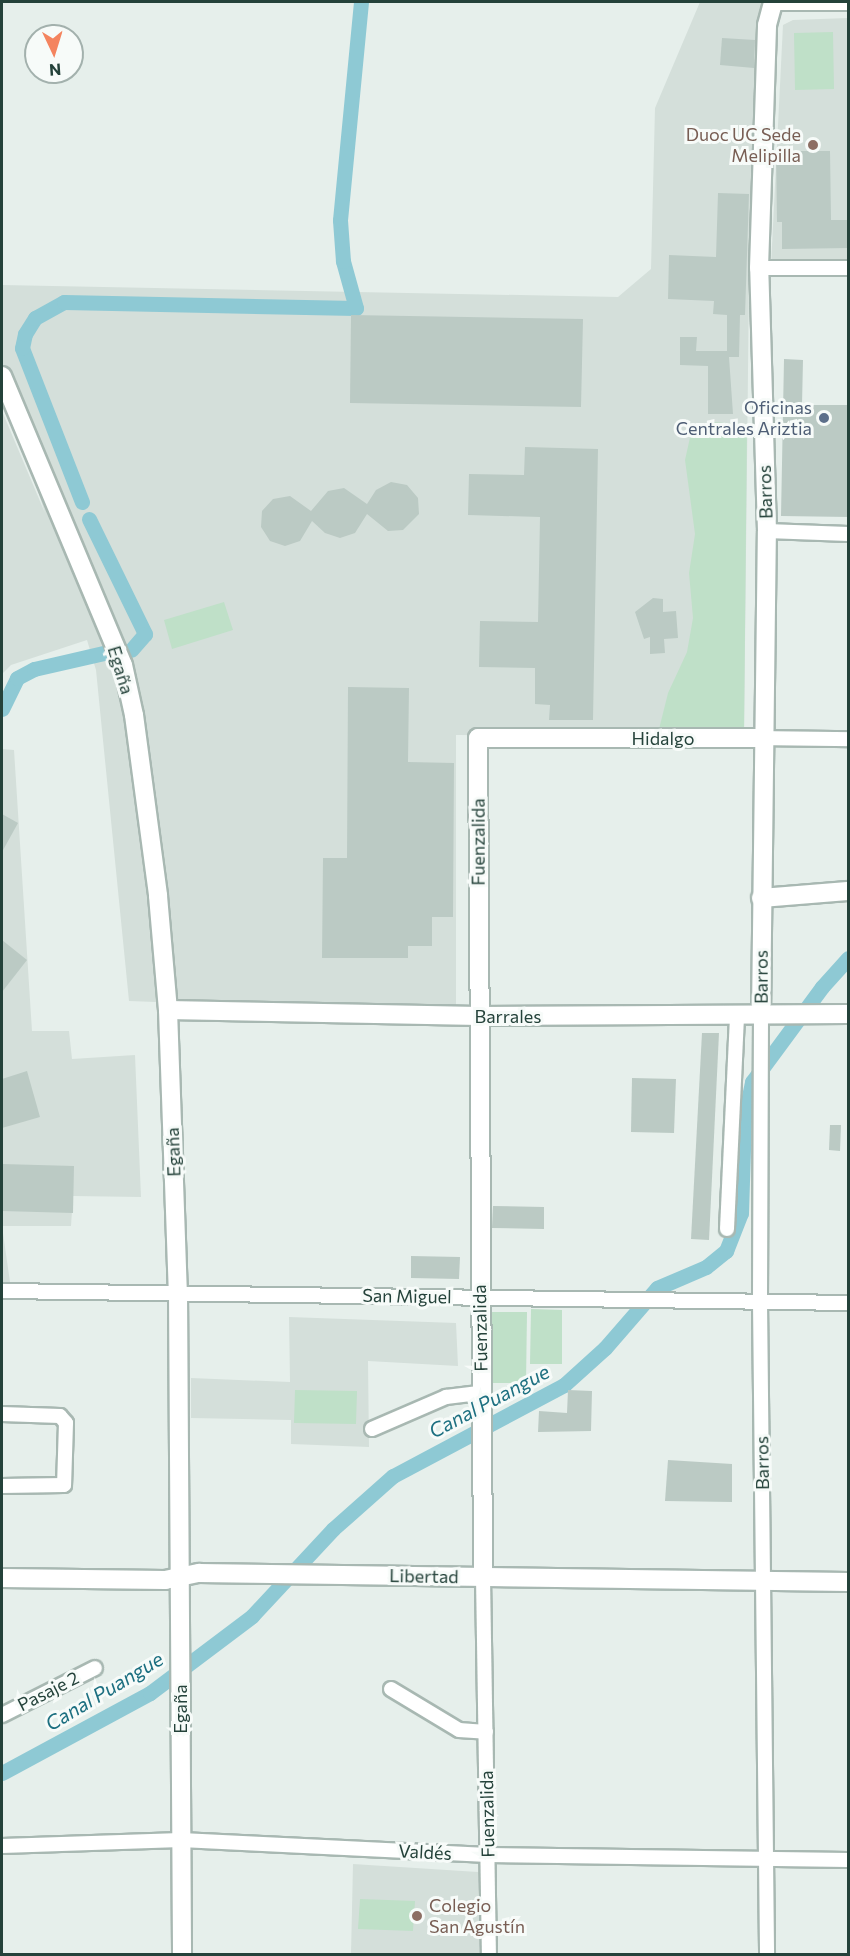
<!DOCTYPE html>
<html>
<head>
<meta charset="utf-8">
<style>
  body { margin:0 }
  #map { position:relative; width:850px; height:1956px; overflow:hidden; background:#e6efeb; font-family:Commissioner,sans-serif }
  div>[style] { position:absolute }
  .built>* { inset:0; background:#d4dfda }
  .green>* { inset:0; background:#bfe0c8 }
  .canal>* { height:15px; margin:-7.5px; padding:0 7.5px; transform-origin:7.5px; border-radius:7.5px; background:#8ec9d4 }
  .building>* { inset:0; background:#bbcac4 }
  .roads { filter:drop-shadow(2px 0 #a8b8b2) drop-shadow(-2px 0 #a8b8b2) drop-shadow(0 2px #a8b8b2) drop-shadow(0 -2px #a8b8b2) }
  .street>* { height:14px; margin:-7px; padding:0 7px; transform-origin:7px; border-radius:7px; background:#fff }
  .secondary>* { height:18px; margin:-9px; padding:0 9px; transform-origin:9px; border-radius:9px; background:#fff }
  .dots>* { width:16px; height:16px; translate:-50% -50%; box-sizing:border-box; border:3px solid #f7fbf9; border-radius:50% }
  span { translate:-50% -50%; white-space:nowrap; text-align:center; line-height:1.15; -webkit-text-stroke:6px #f7fbf9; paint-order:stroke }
  .education-label { font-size:18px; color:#785e54 }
  .right { translate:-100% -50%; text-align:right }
  .left { translate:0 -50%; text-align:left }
  .service-label { font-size:18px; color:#4e5e75 }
  .street-label { font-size:18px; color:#24423a }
  .water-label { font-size:20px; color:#1c6f80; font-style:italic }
  .frame { position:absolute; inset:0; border:3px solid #24423a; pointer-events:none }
  .north { position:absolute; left:24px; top:24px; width:60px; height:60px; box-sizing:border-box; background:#f7fbf9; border:2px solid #a3b1ad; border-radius:50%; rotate:176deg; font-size:16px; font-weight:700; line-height:24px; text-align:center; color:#24423a }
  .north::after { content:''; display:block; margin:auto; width:21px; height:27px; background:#f4845f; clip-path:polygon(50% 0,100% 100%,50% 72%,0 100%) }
</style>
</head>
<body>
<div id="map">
  <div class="built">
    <i style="clip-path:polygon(700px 2px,764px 2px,749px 281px,744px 736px,456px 735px,456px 1013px,129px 1001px,96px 670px,87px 640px,11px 665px,2px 674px,2px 411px,45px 513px,2px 380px,2px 285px,618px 297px,651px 269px,655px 108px)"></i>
    <i style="clip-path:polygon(848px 18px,848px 265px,771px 266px,783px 25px,793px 20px)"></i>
    <i style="clip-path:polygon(2px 749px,14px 750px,32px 1031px,69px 1031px,72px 1059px,135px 1055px,141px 1197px,73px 1196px,71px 1226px,2px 1226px,10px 1282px,2px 1282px)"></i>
    <i style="clip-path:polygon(289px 1317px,456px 1323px,458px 1366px,368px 1361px,369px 1447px,291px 1444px,291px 1420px,191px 1418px,191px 1378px,290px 1382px)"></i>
    <i style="clip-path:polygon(353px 1864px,478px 1872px,483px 1878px,482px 1954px,351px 1954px)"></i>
  </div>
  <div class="green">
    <i style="clip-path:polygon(833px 32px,834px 89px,795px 90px,794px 33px)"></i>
    <i style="clip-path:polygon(709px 422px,747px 424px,744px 736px,657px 737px,668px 693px,687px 652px,693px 618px,689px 573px,695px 534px,685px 460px,691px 433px)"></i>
    <i style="clip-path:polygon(224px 602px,233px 630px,172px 649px,164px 620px)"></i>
    <i style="clip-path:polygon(531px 1309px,562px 1310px,562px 1364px,530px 1364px)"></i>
    <i style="clip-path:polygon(491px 1312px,527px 1312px,526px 1383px,491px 1383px)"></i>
    <i style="clip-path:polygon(295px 1390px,357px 1391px,356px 1424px,294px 1423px)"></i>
    <i style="clip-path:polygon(360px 1899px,415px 1901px,413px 1931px,358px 1929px)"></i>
  </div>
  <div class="canal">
    <i style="left:82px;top:502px;width:165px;rotate:-111.3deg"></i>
    <i style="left:22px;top:348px;width:14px;rotate:-78deg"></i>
    <i style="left:25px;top:334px;width:19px;rotate:-58deg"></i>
    <i style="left:35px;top:318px;width:33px;rotate:-29deg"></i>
    <i style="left:64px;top:302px;width:292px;rotate:1.2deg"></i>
    <i style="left:356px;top:308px;width:49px;rotate:-105.5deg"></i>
    <i style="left:343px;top:261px;width:41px;rotate:-94.2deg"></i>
    <i style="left:340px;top:220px;width:219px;rotate:-84.5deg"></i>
    <i style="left:89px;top:519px;width:128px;rotate:64deg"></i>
    <i style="left:145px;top:634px;width:21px;rotate:131deg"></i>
    <i style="left:2px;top:709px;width:34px;rotate:-64deg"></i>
    <i style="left:17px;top:678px;width:19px;rotate:-28deg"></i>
    <i style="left:34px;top:669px;width:72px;rotate:-12.9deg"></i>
    <i style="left:2px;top:1773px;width:168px;rotate:-28.4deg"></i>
    <i style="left:150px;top:1693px;width:128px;rotate:-37deg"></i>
    <i style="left:252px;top:1616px;width:119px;rotate:-47deg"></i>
    <i style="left:333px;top:1529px;width:80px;rotate:-41.5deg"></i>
    <i style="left:393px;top:1476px;width:194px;rotate:-28deg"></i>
    <i style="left:564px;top:1385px;width:55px;rotate:-42.1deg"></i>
    <i style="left:605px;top:1348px;width:79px;rotate:-49.1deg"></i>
    <i style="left:657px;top:1288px;width:53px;rotate:-23.2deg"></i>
    <i style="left:706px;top:1267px;width:26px;rotate:-39deg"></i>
    <i style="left:726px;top:1251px;width:41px;rotate:-68.5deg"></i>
    <i style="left:741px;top:1213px;width:93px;rotate:-88.2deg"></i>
    <i style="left:744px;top:1120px;width:39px;rotate:-78deg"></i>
    <i style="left:752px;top:1082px;width:118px;rotate:-53.6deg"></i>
    <i style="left:822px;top:987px;width:39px;rotate:-48deg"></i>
  </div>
  <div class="building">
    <i style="clip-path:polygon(722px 38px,755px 40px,754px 68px,720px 65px)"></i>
    <i style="clip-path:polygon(776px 151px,830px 151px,831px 220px,849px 220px,849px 248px,782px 249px,782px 222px,777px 222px)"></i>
    <i style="clip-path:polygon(718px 193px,749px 194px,745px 315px,740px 315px,739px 357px,729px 357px,733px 414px,708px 414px,708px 366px,680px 365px,680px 337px,697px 337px,696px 351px,727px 351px,727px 315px,713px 314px,714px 301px,668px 299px,669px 255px,716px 257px)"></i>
    <i style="clip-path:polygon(351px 315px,583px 319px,581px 407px,350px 403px)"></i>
    <i style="clip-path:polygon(784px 359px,803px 360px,802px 405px,849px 405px,849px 517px,781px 516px)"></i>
    <i style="clip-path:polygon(525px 447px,598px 449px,593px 720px,549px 720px,550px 705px,535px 704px,535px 668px,479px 667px,480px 621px,538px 622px,540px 517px,468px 515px,469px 474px,524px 475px)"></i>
    <i style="clip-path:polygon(391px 482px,407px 485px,418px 498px,419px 514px,403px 530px,388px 531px,367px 514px,355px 533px,340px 538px,325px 533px,312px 521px,300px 541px,285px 546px,270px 541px,261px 527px,262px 511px,273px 499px,290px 496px,311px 511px,328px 491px,344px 488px,367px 504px,376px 490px)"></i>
    <i style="clip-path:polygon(653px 598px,663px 599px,663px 612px,676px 611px,678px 638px,664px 639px,665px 653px,650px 654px,650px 637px,644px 639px,635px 612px)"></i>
    <i style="clip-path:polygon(348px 687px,409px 688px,408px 762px,454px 763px,453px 917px,432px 917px,432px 946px,408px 946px,408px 958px,322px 958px,323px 858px,347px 858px)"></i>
    <i style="clip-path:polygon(2px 814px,18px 823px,2px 852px)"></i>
    <i style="clip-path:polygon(2px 940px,27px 960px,2px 992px)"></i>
    <i style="clip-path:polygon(702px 1033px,719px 1033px,709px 1240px,691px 1239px)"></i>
    <i style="clip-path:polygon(27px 1071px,40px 1117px,2px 1128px,2px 1079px)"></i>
    <i style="clip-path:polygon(632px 1078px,676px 1079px,674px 1133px,631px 1132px)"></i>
    <i style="clip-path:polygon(830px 1125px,841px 1125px,840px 1151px,829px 1150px)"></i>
    <i style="clip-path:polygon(2px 1164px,74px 1166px,73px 1213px,2px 1211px)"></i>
    <i style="clip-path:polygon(493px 1206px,544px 1207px,544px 1229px,492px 1228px)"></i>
    <i style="clip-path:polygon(411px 1256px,460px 1257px,459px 1279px,411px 1278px)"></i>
    <i style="clip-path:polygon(568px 1390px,592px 1391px,591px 1431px,538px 1432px,539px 1411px,567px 1413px)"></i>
    <i style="clip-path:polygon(668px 1460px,732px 1464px,732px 1502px,665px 1501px)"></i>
  </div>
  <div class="roads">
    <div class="street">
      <i style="left:773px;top:3px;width:75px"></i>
      <i style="left:759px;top:268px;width:89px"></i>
      <i style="left:767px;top:531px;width:81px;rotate:2.1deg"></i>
      <i style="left:762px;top:738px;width:86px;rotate:0.7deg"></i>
      <i style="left:761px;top:1014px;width:288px;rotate:90.2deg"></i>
      <i style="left:760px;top:1302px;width:652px;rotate:89.38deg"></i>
      <i style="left:727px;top:1229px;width:215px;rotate:-87.3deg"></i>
      <i style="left:2px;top:1291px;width:846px;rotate:0.81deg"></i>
      <i style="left:2px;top:1414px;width:58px;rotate:2deg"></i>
      <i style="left:60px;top:1416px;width:9px;rotate:49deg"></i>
      <i style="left:66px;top:1423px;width:62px;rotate:91.8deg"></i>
      <i style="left:64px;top:1485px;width:62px;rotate:179.1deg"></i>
      <i style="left:372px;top:1429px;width:81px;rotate:-23.4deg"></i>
      <i style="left:446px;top:1397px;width:35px;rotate:-7deg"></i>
      <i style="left:483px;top:1577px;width:377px;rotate:89.1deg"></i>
      <i style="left:391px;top:1689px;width:79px;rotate:31.1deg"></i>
      <i style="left:459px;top:1730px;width:27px;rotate:4deg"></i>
      <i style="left:2px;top:1715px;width:104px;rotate:-26.8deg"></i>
      <i style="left:2px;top:1846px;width:179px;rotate:-1.9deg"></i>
      <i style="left:181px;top:1840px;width:307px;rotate:2.8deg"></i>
      <i style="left:488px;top:1855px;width:360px;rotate:0.8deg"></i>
    </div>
    <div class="secondary">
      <i style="left:2px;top:376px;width:313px;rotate:67.3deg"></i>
      <i style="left:123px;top:665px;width:51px;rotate:77.6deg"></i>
      <i style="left:134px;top:715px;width:183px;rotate:82.4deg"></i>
      <i style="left:158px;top:896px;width:114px;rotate:85deg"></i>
      <i style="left:168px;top:1010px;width:282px;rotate:88deg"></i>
      <i style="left:178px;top:1292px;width:662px;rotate:89.65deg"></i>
      <i style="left:761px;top:898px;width:87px;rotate:-4.6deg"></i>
      <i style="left:168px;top:1010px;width:311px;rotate:1.1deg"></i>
      <i style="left:479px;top:1016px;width:369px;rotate:-0.3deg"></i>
      <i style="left:761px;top:1014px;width:483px;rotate:-89.3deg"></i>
      <i style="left:767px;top:531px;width:263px;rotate:-91.7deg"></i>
      <i style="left:759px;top:268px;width:243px;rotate:-88.1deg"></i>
      <i style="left:767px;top:25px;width:24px;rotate:-75deg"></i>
      <i style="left:483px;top:1577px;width:839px;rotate:-90.34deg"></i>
      <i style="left:478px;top:738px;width:284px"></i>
      <i style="left:2px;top:1578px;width:163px;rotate:0.7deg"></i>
      <i style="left:165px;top:1580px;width:35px;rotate:-12deg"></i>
      <i style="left:199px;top:1573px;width:649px;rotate:0.79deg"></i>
    </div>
  </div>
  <div class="dots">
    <i style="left:813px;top:145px;background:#8d6e63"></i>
    <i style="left:824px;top:418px;background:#5c6f8a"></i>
    <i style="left:417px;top:1916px;background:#8d6e63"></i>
  </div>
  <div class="education-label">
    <span class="right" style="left:801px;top:145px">Duoc UC Sede<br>Melipilla</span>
    <span class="left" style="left:429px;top:1916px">Colegio<br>San Agustín</span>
  </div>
  <div class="service-label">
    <span class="right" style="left:812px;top:418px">Oficinas<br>Centrales Ariztia</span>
  </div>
  <div class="street-label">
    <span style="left:765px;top:492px;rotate:-92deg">Barros</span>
    <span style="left:121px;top:670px;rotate:73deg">Egaña</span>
    <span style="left:663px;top:738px">Hidalgo</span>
    <span style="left:478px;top:842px;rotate:-90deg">Fuenzalida</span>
    <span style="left:761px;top:977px;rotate:-90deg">Barros</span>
    <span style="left:508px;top:1016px">Barrales</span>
    <span style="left:173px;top:1152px;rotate:-92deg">Egaña</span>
    <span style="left:407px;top:1296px;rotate:1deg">San Miguel</span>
    <span style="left:480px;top:1328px;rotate:-91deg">Fuenzalida</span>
    <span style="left:762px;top:1463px;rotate:-91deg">Barros</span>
    <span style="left:424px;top:1576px;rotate:1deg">Libertad</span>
    <span style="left:48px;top:1691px;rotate:-27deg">Pasaje 2</span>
    <span style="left:180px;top:1709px;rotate:-90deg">Egaña</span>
    <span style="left:487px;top:1814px;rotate:-91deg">Fuenzalida</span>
    <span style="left:425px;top:1852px;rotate:3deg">Valdés</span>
  </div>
  <div class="water-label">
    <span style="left:489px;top:1401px;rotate:-28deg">Canal Puangue</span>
    <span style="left:104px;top:1691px;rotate:-31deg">Canal Puangue</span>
  </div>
  <div class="frame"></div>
  <div class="north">N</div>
</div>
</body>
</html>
